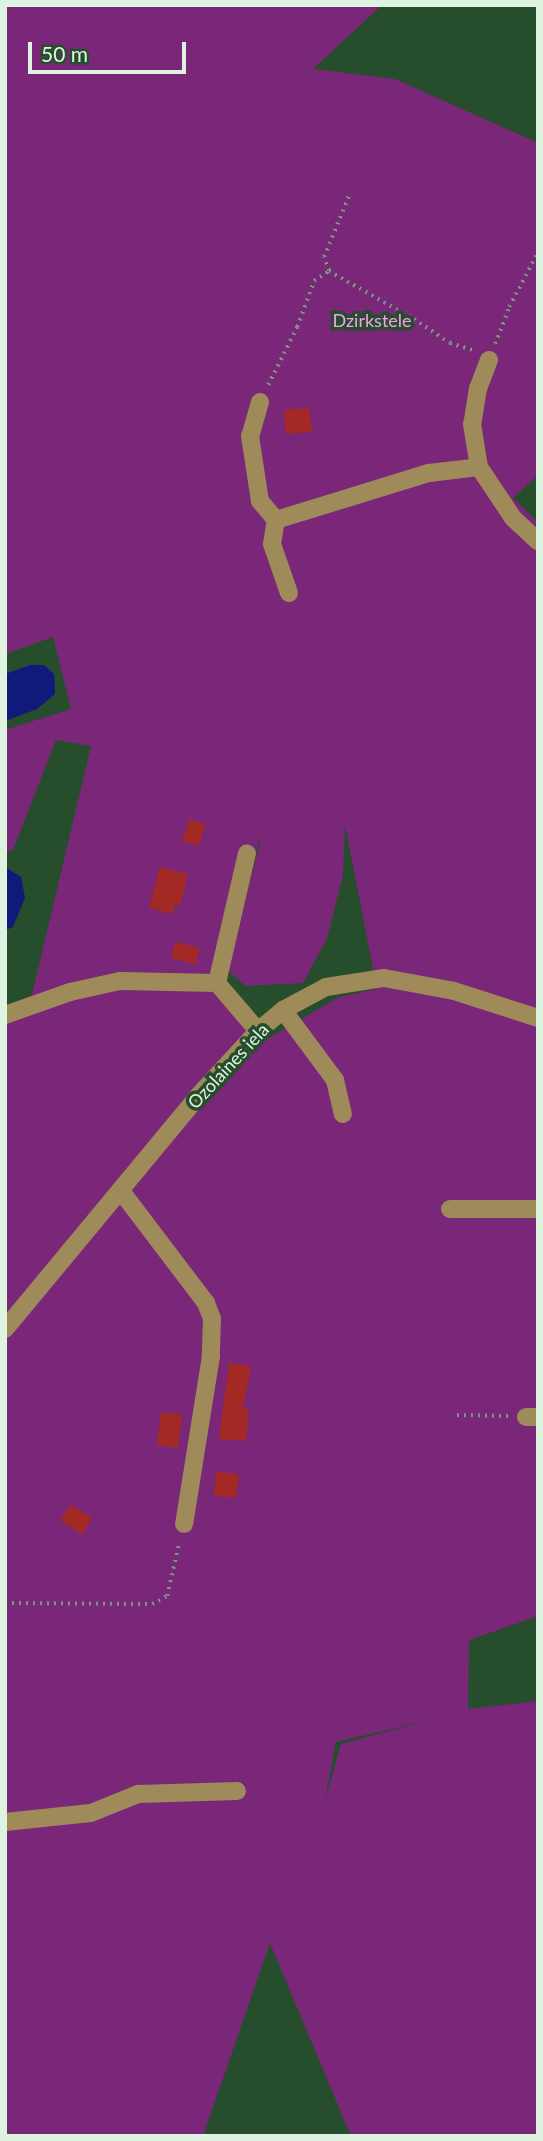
<!DOCTYPE html>
<html>
<head>
<meta charset="utf-8">
<style>
  body { margin:0 }
  #map { position:relative; width:543px; height:2141px; overflow:hidden; background:#264d2c; font-family:Lato,sans-serif }
  div>[style] { position:absolute }
  .green>* { inset:0; background:#7a277a }
  .water>* { inset:0; background:#0f1a7a }
  .building>* { inset:0; background:#a32a24 }
  .path>* { height:3.5px; margin-top:-1.75px; transform-origin:0; background:repeating-linear-gradient(90deg,#78977c 0 2px,transparent 0 7px) }
  .minor>* { height:18px; margin:-9px; padding:0 9px; transform-origin:9px; border-radius:9px; background:#9f8a59 }
  span { translate:-50% -50%; white-space:nowrap; text-align:center; line-height:1.15; -webkit-text-stroke:7px #264d2c; paint-order:stroke }
  .park-label { font-size:18px; color:#f89ff5 }
  .street-label { font-size:18px; color:#def4e0 }
  .frame { position:absolute; inset:0; border:7px solid #def4e0; pointer-events:none }
  .scale { position:absolute; left:28px; top:42px; width:158px; height:32px; box-sizing:border-box; border:4px solid #def4e0; border-top:0; padding-left:9px; font-size:21px; line-height:24px; white-space:nowrap; color:#def4e0; -webkit-text-stroke:5px #264d2c; paint-order:stroke }
</style>
</head>
<body>
<div id="map">
  <div class="green">
    <i style="clip-path:polygon(evenodd,5px 5px,382px 5px,313px 69px,395px 79px,538px 143px,538px 475px,513px 498px,538px 522px,538px 1616px,469px 1640px,468px 1709px,538px 1701px,538px 2136px,351px 2136px,270px 1943px,203px 2136px,5px 2136px,5px 1008px,32px 995px,91px 746px,56px 740px,13px 850px,5px 852px,5px 730px,71px 709px,53px 637px,5px 654px,5px 5px,345px 825px,377px 989px,339px 997px,262px 1042px,212px 984px,262px 833px,228px 971px,246px 986px,303px 983px,327px 938px,343px 875px,345px 825px,5px 5px,430px 1720px,341px 1744px,324px 1804px,336px 1742px,430px 1720px)"></i>
  </div>
  <div class="water">
    <i style="clip-path:polygon(30px 665px,44px 665px,54px 674px,55px 694px,37px 709px,5px 721px,5px 674px)"></i>
    <i style="clip-path:polygon(5px 867px,21px 877px,25px 898px,13px 927px,5px 930px)"></i>
  </div>
  <div class="building">
    <i style="clip-path:polygon(309px 408px,312px 432px,286px 434px,284px 410px)"></i>
    <i style="clip-path:polygon(190px 819px,206px 825px,198px 846px,182px 840px)"></i>
    <i style="clip-path:polygon(160px 867px,188px 874px,180px 906px,175px 904px,173px 914px,149px 908px)"></i>
    <i style="clip-path:polygon(175px 942px,200px 948px,196px 964px,171px 958px)"></i>
    <i style="clip-path:polygon(229px 1363px,251px 1366px,243px 1409px,249px 1409px,246px 1441px,219px 1439px)"></i>
    <i style="clip-path:polygon(161px 1412px,182px 1415px,178px 1448px,157px 1445px)"></i>
    <i style="clip-path:polygon(216px 1472px,239px 1474px,236px 1498px,214px 1496px)"></i>
    <i style="clip-path:polygon(71px 1505px,92px 1518px,82px 1534px,60px 1520px)"></i>
  </div>
  <div class="path">
    <i style="left:329px;top:271px;width:15px;rotate:-110deg"></i>
    <i style="left:324px;top:257px;width:67px;rotate:-68deg"></i>
    <i style="left:495px;top:344px;width:40px;rotate:-69deg"></i>
    <i style="left:509px;top:307px;width:62px;rotate:-62.2deg"></i>
    <i style="left:268px;top:385px;width:65px;rotate:-63.4deg"></i>
    <i style="left:297px;top:327px;width:49px;rotate:-69.7deg"></i>
    <i style="left:314px;top:281px;width:18px;rotate:-34deg"></i>
    <i style="left:329px;top:271px;width:98px;rotate:29.5deg"></i>
    <i style="left:414px;top:319px;width:43px;rotate:33.7deg"></i>
    <i style="left:450px;top:343px;width:24px;rotate:17deg"></i>
    <i style="left:457px;top:1415px;width:53px;rotate:1.1deg"></i>
    <i style="left:5px;top:1603px;width:147px;rotate:0.4deg"></i>
    <i style="left:152px;top:1604px;width:17px;rotate:-28deg"></i>
    <i style="left:167px;top:1596px;width:54px;rotate:-77.2deg"></i>
  </div>
  <div class="minor">
    <i style="left:489px;top:360px;width:30px;rotate:111deg"></i>
    <i style="left:478px;top:388px;width:36px;rotate:99deg"></i>
    <i style="left:472px;top:424px;width:44px;rotate:80.8deg"></i>
    <i style="left:479px;top:467px;width:61px;rotate:56.3deg"></i>
    <i style="left:513px;top:518px;width:34px;rotate:43deg"></i>
    <i style="left:260px;top:402px;width:35px;rotate:106deg"></i>
    <i style="left:250px;top:436px;width:66px;rotate:81.3deg"></i>
    <i style="left:260px;top:501px;width:25px;rotate:50deg"></i>
    <i style="left:289px;top:593px;width:52px;rotate:-109.1deg"></i>
    <i style="left:272px;top:544px;width:24px;rotate:-81deg"></i>
    <i style="left:276px;top:520px;width:160px;rotate:-17.1deg"></i>
    <i style="left:429px;top:473px;width:50px;rotate:-6.8deg"></i>
    <i style="left:217px;top:983px;width:133px;rotate:-77deg"></i>
    <i style="left:283px;top:1010px;width:87px;rotate:53.4deg"></i>
    <i style="left:335px;top:1080px;width:35px;rotate:77deg"></i>
    <i style="left:5px;top:1015px;width:69px;rotate:-19.5deg"></i>
    <i style="left:70px;top:992px;width:51px;rotate:-12.4deg"></i>
    <i style="left:120px;top:981px;width:97px;rotate:1.2deg"></i>
    <i style="left:217px;top:983px;width:63px;rotate:49.5deg"></i>
    <i style="left:121px;top:1191px;width:141px;rotate:52.8deg"></i>
    <i style="left:206px;top:1303px;width:17px;rotate:69deg"></i>
    <i style="left:212px;top:1319px;width:37px;rotate:92deg"></i>
    <i style="left:211px;top:1356px;width:170px;rotate:99.1deg"></i>
    <i style="left:450px;top:1209px;width:88px"></i>
    <i style="left:5px;top:1329px;width:304px;rotate:-50.3deg"></i>
    <i style="left:199px;top:1095px;width:87px;rotate:-47.3deg"></i>
    <i style="left:258px;top:1031px;width:33px;rotate:-40deg"></i>
    <i style="left:283px;top:1010px;width:49px;rotate:-28.1deg"></i>
    <i style="left:326px;top:987px;width:59px;rotate:-8.8deg"></i>
    <i style="left:384px;top:978px;width:71px;rotate:10.5deg"></i>
    <i style="left:454px;top:991px;width:88px;rotate:17.8deg"></i>
    <i style="left:526px;top:1417px;width:12px"></i>
    <i style="left:5px;top:1822px;width:86px;rotate:-6deg"></i>
    <i style="left:91px;top:1813px;width:51px;rotate:-22deg"></i>
    <i style="left:138px;top:1794px;width:99px;rotate:-1.7deg"></i>
  </div>
  <div class="park-label">
    <span style="left:372px;top:320px">Dzirkstele</span>
  </div>
  <div class="street-label">
    <span style="left:228px;top:1066px;rotate:-47deg">Ozolaines iela</span>
  </div>
  <div class="frame"></div>
  <div class="scale">50 m</div>
</div>
</body>
</html>
